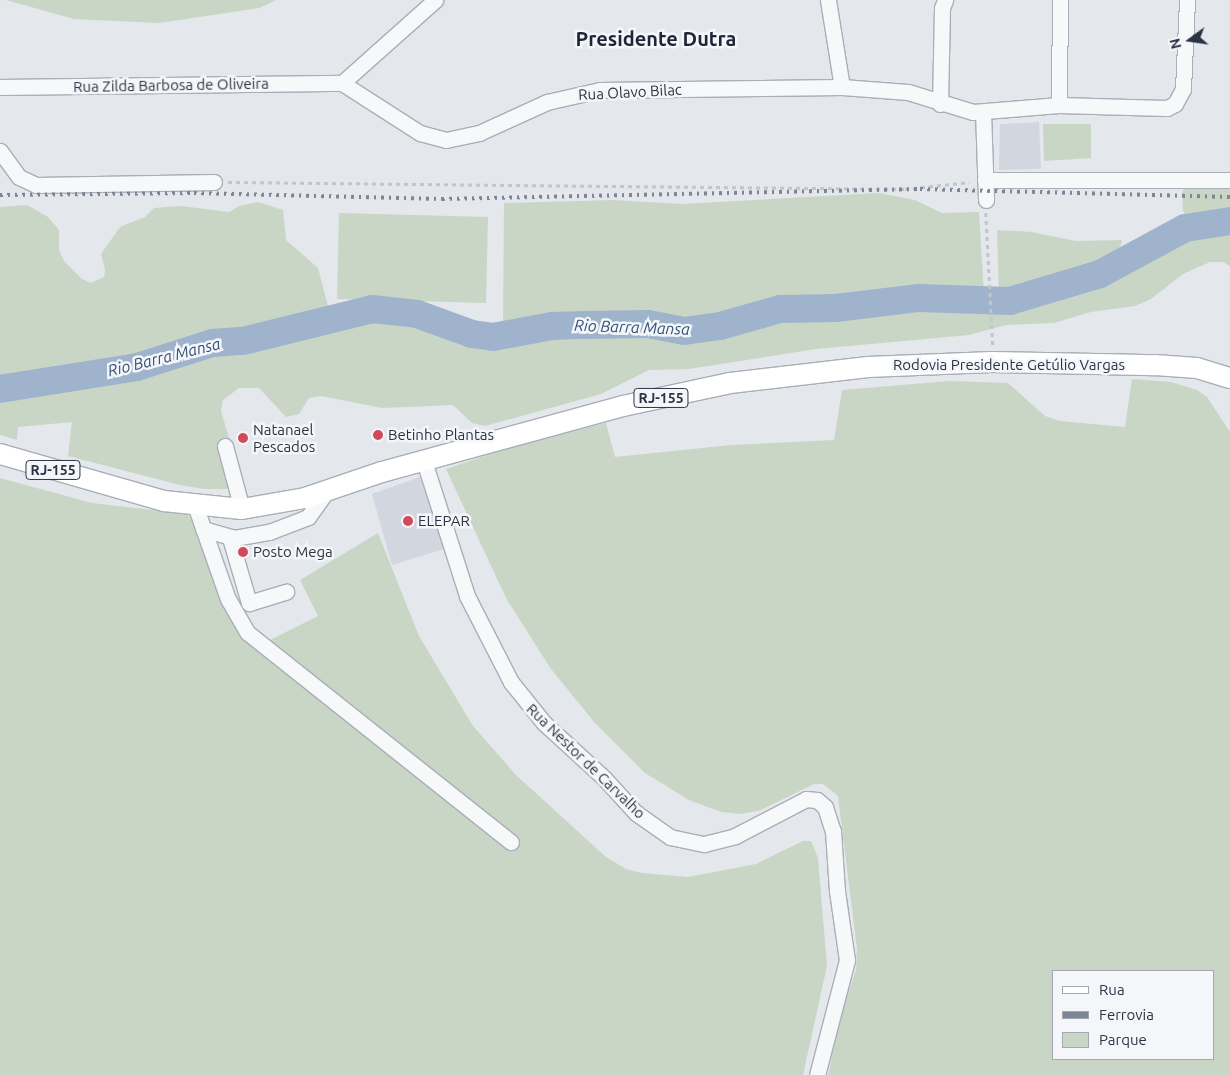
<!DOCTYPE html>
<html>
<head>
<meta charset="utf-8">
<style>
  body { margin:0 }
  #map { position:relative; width:1230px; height:1075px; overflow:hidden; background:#e4e7ec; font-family:Ubuntu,sans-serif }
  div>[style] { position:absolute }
  .built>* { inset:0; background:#d2d6de }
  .green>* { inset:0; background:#c9d6c5 }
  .river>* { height:28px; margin:-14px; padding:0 14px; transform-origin:14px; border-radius:14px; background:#9fb4cc }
  .path>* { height:2.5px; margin-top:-1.25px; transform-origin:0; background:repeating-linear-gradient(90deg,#c2c5cb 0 4px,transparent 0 8px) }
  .roads { filter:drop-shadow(1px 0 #a9aeb7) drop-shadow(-1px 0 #a9aeb7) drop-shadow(0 1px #a9aeb7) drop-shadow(0 -1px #a9aeb7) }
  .minor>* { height:15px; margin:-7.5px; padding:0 7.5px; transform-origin:7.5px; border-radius:7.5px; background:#f7f8fa }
  .major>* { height:20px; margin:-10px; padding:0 10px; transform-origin:10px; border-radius:10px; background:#fff }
  .rail>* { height:4px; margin-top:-2px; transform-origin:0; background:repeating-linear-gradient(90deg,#7d8696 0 2.5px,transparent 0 7.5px) }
  .dots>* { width:14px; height:14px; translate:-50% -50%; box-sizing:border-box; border:2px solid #f4f6f9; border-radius:50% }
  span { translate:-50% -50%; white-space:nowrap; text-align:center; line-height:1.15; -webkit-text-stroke:5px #f4f6f9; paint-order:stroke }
  .shield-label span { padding:1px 4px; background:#f4f6f9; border:1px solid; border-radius:4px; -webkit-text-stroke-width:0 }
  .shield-label { font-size:14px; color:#2b3445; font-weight:700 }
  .street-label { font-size:15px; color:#2b3445 }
  .poi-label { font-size:15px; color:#2b3445 }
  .left { translate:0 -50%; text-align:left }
  .water-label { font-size:16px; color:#34527a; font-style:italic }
  .district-label { font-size:20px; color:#1d2536; font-weight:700 }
  .legend { position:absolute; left:1052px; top:970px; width:162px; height:90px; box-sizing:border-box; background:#f4f6f9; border:1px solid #a4a8b1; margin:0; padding:6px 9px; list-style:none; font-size:15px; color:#2b3445 }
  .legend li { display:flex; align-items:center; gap:10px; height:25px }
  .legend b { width:25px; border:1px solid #a4a8b1 }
  .north { position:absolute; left:1165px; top:15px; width:50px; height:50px; -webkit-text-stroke:4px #f4f6f9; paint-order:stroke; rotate:256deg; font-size:14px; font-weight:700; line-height:20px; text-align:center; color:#2b3445 }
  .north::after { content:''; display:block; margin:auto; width:18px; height:22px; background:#2b3445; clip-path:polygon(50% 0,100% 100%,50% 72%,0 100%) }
</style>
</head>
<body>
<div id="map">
  <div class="built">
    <i style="clip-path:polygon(1039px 122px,1041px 169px,999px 170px,1000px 124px)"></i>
    <i style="clip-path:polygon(420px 477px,444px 549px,392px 565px,372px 494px)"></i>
  </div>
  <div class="green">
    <i style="clip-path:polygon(6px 0,276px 0,259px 8px,159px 23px,74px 19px)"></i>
    <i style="clip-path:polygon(1043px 124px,1091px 124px,1091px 158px,1044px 161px)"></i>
    <i style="clip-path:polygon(1230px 184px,1230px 211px,1197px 221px,1189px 219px,1183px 211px,1182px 193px,1185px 186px)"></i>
    <i style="clip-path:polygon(879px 193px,915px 200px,942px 213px,979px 212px,984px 294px,936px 289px,753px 304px,682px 324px,652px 317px,548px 321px,503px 328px,504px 203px,613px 200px,682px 204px)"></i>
    <i style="clip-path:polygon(258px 202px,283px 210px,286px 240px,318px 268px,329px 310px,138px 361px,34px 378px,0 377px,0 207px,27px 205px,48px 217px,59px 230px,59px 250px,64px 261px,82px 279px,91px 283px,104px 277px,105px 270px,101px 254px,120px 227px,145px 217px,154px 208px,181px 206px,229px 212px,239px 206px)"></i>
    <i style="clip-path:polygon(339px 213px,488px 217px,486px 303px,337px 299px)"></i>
    <i style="clip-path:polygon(1230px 226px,1230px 266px,1223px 262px,1210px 262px,1183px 274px,1151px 299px,1135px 306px,1091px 312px,1054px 323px,1006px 325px,969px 335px,816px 349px,689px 369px,649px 370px,601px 394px,485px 426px,472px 423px,453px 405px,382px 408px,321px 396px,309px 398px,299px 414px,286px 417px,259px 388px,239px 388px,223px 400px,221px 411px,244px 489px,204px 489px,180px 485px,68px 456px,72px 422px,18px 427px,17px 440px,0 435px,0 394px,130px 373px,214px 351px,356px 321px,375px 319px,421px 323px,439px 328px,462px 344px,500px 348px,512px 347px,552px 333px,588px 329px,648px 332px,680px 338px,724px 331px,783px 313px,819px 317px,927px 304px,996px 307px,1094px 285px,1161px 243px)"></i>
    <i style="clip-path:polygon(997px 230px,1031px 232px,1076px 241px,1122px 240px,1120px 248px,1146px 237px,1102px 270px,999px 297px)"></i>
    <i style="clip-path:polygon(evenodd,1132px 379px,1171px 382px,1197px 390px,1207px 397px,1230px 432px,1230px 1075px,828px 1075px,840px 1016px,856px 970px,857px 949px,838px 796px,823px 784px,814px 784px,761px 810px,741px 814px,721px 812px,689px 800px,645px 773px,595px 723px,551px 669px,506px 598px,446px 469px,514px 446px,606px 423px,615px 457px,731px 445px,834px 440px,842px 390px,949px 381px,1008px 383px,1045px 416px,1060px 421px,1125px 427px,1132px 379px,1214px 971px,1214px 1059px,1054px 1059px,1054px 971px,1214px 971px)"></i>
    <i style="clip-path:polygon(0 478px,92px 503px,187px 514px,192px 519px,240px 614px,266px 642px,318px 616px,300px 580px,378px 533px,419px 636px,473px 726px,516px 775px,606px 857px,626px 869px,642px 873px,688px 877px,756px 864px,803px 841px,811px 841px,818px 858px,827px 966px,803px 1075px,0 1075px)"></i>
  </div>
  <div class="river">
    <i style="left:0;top:389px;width:139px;rotate:-9.1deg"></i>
    <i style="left:137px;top:367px;width:79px;rotate:-17.7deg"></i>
    <i style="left:212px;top:343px;width:31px;rotate:-4deg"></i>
    <i style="left:243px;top:341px;width:133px;rotate:-13.9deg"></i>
    <i style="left:372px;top:309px;width:45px;rotate:6.3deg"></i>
    <i style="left:417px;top:314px;width:59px;rotate:20deg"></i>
    <i style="left:472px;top:334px;width:21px;rotate:8deg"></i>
    <i style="left:493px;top:337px;width:60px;rotate:-10.6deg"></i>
    <i style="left:552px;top:326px;width:32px;rotate:-2deg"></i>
    <i style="left:584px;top:325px;width:64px;rotate:-0.9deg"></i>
    <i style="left:648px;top:324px;width:37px;rotate:11deg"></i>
    <i style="left:684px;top:331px;width:36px;rotate:-8deg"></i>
    <i style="left:720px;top:326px;width:62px;rotate:-15.8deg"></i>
    <i style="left:780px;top:309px;width:56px;rotate:-1deg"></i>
    <i style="left:836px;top:308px;width:84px;rotate:-6.9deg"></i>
    <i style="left:919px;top:298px;width:91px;rotate:1.9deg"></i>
    <i style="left:1010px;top:301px;width:94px;rotate:-16.7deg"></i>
    <i style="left:1100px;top:274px;width:97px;rotate:-28.4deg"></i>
    <i style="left:1185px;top:228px;width:46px;rotate:-8.8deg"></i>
  </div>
  <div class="path">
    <i style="left:228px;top:182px;width:677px;rotate:0.59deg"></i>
    <i style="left:905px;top:189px;width:65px;rotate:-6.1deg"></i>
    <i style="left:986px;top:213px;width:132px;rotate:87deg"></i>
  </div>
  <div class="roads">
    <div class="minor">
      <i style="left:828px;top:0;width:88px;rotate:80.9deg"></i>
      <i style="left:342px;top:83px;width:93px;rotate:32.7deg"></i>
      <i style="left:420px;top:133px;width:27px;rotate:15deg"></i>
      <i style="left:446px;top:140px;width:34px;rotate:-12deg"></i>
      <i style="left:479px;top:133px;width:75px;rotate:-24.5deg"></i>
      <i style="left:547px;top:102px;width:54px;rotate:-12.8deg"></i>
      <i style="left:600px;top:90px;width:242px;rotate:-0.7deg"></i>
      <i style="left:842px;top:87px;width:66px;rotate:4.3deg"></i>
      <i style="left:908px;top:92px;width:68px;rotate:17.1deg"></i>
      <i style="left:973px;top:112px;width:86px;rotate:-4.7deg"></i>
      <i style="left:1059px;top:105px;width:108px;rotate:1.6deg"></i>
      <i style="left:1167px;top:108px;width:9px;rotate:-27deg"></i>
      <i style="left:1175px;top:104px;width:17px;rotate:-62deg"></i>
      <i style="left:1183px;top:89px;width:89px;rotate:-87.4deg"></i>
      <i style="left:342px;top:83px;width:125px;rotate:-41.7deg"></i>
      <i style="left:0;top:87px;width:342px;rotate:-0.7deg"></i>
      <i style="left:940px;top:104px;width:96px;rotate:-88.8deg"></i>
      <i style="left:942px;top:8px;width:9px;rotate:-69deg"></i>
      <i style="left:1059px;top:105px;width:105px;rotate:-89.5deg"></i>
      <i style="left:983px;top:112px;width:88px;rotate:88deg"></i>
      <i style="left:0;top:151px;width:32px;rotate:54deg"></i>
      <i style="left:19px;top:177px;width:19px;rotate:25deg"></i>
      <i style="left:36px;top:185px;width:178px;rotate:-1deg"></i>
      <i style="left:985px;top:180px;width:245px"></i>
      <i style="left:225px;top:446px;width:65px;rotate:74.9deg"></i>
      <i style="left:424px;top:461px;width:142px;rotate:72.3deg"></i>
      <i style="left:467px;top:596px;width:97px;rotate:62.9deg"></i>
      <i style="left:511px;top:682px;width:53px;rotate:51.2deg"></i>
      <i style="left:544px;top:723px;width:81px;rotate:42.5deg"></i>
      <i style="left:604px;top:778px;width:47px;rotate:47.6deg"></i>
      <i style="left:636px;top:813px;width:42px;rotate:35.2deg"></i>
      <i style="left:670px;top:837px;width:35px;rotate:12deg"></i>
      <i style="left:704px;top:844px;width:32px;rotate:-14deg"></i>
      <i style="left:735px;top:836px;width:80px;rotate:-27.5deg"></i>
      <i style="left:806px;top:799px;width:11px;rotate:5deg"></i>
      <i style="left:817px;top:800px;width:11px;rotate:41deg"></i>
      <i style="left:825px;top:807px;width:25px;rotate:72deg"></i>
      <i style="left:833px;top:831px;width:60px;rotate:86.2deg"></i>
      <i style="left:837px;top:891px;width:70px;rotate:81.8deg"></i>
      <i style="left:847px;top:960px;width:119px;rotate:104.6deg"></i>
      <i style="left:195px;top:505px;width:100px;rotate:70.7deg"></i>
      <i style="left:228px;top:599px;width:39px;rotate:60deg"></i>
      <i style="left:248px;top:633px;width:336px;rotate:38.5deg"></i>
      <i style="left:203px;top:529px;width:32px;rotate:16deg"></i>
      <i style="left:234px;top:538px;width:36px;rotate:-10deg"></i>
      <i style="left:269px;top:532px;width:42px;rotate:-21deg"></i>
      <i style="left:308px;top:517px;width:31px;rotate:-54deg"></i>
      <i style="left:230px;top:538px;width:68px;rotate:73.7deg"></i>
      <i style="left:249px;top:603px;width:39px;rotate:-17deg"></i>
    </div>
    <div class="major">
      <i style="left:0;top:454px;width:171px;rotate:16deg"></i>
      <i style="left:164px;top:501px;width:78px;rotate:5.9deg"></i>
      <i style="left:242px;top:509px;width:64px;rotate:-9.9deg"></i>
      <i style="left:305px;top:498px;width:81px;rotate:-18.7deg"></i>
      <i style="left:382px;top:472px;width:250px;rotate:-15.3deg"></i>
      <i style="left:623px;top:406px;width:109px;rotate:-12.1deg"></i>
      <i style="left:730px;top:383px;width:139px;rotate:-6.6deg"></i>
      <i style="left:868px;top:367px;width:124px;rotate:-2.3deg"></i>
      <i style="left:992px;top:362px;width:163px;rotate:1.1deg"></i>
      <i style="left:1155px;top:365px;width:42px;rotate:4.1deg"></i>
      <i style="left:1197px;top:368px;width:34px;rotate:17deg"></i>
    </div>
  </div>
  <div class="rail">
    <i style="left:0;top:195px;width:194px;rotate:-0.6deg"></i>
    <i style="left:194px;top:193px;width:248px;rotate:1.4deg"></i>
    <i style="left:442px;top:199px;width:478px;rotate:-1.2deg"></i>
    <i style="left:920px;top:189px;width:310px;rotate:1.5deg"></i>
  </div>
  <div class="dots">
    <i style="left:378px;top:435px;background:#d1495b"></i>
    <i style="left:243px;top:438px;background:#d1495b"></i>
    <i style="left:408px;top:521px;background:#d1495b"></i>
    <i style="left:243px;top:552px;background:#d1495b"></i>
  </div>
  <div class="shield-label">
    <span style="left:661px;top:398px">RJ-155</span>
    <span style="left:53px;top:470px">RJ-155</span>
  </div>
  <div class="street-label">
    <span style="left:171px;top:85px;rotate:-1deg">Rua Zilda Barbosa de Oliveira</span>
    <span style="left:630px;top:92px;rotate:-3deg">Rua Olavo Bilac</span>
    <span style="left:1009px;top:365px">Rodovia Presidente Getúlio Vargas</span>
    <span style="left:586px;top:761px;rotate:44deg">Rua Nestor de Carvalho</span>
  </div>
  <div class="poi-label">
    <span class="left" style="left:253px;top:438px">Natanael<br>Pescados</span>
    <span class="left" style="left:388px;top:435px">Betinho Plantas</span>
    <span class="left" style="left:418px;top:521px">ELEPAR</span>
    <span class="left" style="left:253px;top:552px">Posto Mega</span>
  </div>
  <div class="water-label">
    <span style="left:632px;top:327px;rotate:2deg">Rio Barra Mansa</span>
    <span style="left:164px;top:357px;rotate:-14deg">Rio Barra Mansa</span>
  </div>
  <div class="district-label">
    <span style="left:656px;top:38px">Presidente Dutra</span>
  </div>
  <ul class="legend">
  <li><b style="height:6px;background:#fff"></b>Rua</li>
  <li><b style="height:6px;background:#7d8696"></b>Ferrovia</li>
  <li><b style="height:14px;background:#c9d6c5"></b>Parque</li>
  </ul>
  <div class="north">N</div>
</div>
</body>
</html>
